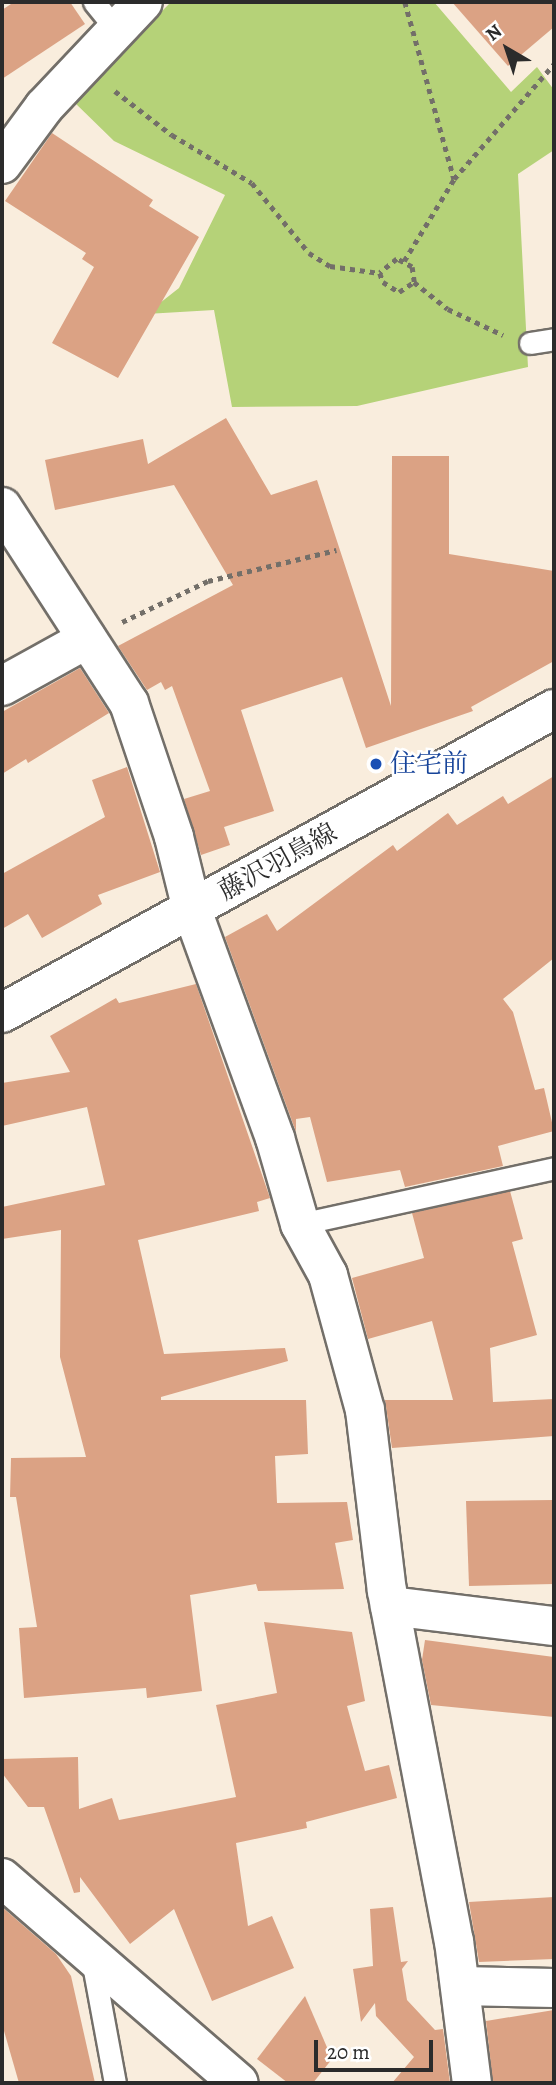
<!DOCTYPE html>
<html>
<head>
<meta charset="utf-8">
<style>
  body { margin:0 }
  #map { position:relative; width:556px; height:2085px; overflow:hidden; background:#f9eddd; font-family:Alegreya,"Noto Serif JP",serif }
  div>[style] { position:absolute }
  .green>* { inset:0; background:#b5d278 }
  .building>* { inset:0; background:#dba284 }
  .path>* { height:4.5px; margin-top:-2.25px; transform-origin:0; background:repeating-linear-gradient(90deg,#736f69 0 5px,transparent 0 10px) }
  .roads { filter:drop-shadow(2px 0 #736f69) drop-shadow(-2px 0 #736f69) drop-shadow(0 2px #736f69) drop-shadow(0 -2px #736f69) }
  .service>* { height:21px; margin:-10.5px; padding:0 10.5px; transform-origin:10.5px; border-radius:10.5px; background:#fff }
  .minor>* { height:38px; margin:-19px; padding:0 19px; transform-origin:19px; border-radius:19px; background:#fff }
  .tertiary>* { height:38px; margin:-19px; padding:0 19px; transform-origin:19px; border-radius:19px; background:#fff }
  .dots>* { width:19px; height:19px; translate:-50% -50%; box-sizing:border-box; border:4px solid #fff; border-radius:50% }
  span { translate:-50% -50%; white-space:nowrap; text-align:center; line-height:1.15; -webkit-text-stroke:5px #fff; paint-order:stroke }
  .transit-label { font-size:26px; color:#164399 }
  .left { translate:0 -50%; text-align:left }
  .street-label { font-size:26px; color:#2b2b2b }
  .frame { position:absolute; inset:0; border:4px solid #2b2b2b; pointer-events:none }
  .north { position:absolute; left:472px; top:14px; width:70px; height:70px; -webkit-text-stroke:5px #fff; paint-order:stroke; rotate:321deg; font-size:19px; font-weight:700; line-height:28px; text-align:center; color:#2b2b2b }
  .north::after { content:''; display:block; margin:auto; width:24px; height:32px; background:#2b2b2b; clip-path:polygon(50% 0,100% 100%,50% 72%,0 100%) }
  .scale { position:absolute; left:314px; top:2040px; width:119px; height:32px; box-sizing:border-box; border:4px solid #2b2b2b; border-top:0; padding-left:9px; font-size:21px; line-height:24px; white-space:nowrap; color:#2b2b2b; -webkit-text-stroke:5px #fff; paint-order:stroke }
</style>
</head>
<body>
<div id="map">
  <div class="green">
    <i style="clip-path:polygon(171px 2px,434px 2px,511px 92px,537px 67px,554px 90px,554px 150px,518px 174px,528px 367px,357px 406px,232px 407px,214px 310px,146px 314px,179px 288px,225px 195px,114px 141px,73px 101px)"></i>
  </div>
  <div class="building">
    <i style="clip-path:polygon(14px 2px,70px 2px,85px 24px,2px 79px,2px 10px)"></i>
    <i style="clip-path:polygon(452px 2px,554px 2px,554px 27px,508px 66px)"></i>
    <i style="clip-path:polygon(52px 133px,153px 200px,149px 206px,199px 237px,118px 378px,52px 343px,94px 267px,82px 259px,86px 253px,5px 201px)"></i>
    <i style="clip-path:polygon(226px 418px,271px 495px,317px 480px,391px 706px,392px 456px,449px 456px,449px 554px,554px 571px,554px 661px,471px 707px,473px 711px,366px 748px,342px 677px,241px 710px,274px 811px,224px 827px,230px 845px,201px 855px,184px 799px,210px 791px,172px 686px,165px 690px,161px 682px,147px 690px,118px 646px,233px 585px,174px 485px,55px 510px,45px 460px,143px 439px,148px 464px)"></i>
    <i style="clip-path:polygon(80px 668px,109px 713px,28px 763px,26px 759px,2px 774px,2px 712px)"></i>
    <i style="clip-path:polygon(127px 767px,160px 872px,98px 895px,102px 904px,42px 938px,28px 914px,2px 929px,2px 874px,105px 817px,92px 780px)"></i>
    <i style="clip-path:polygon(554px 776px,554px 958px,503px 999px,513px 1012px,535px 1090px,544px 1088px,554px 1131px,498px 1146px,503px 1166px,405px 1187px,400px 1170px,327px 1182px,310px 1117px,296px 1119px,296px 1132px,225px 937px,267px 914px,277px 931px,393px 845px,397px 851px,448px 813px,457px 825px,503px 796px,508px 804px)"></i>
    <i style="clip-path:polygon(196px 984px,270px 1198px,257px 1202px,259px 1211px,138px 1240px,164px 1354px,285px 1348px,288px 1361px,161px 1397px,161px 1400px,306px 1400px,308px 1454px,275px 1456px,277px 1503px,347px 1502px,353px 1540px,335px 1543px,344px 1589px,258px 1591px,256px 1584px,190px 1595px,202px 1691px,147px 1698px,146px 1688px,24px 1698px,19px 1628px,37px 1627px,16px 1497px,10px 1497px,11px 1458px,86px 1457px,60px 1357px,61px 1230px,2px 1239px,2px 1207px,105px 1185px,87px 1107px,2px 1126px,2px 1083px,70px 1072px,50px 1036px,116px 998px,119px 1003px)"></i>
    <i style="clip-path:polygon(510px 1191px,523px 1239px,512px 1242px,537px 1335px,490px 1348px,493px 1402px,554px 1399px,554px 1436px,392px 1448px,385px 1400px,453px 1400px,432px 1321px,368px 1339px,352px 1278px,424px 1258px,412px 1213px)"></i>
    <i style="clip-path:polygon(554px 1500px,554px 1584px,469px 1586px,466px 1501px)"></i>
    <i style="clip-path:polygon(264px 1622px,352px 1632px,365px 1701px,347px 1706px,365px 1771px,389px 1765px,397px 1798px,306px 1822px,307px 1828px,236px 1843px,248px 1926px,272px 1916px,294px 1968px,212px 2001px,174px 1909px,130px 1944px,80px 1877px,80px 1892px,74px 1893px,44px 1807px,28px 1807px,2px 1773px,2px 1759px,78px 1757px,79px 1809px,112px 1798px,119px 1820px,236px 1797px,216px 1705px,277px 1693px)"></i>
    <i style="clip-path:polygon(425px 1640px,554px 1657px,554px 1717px,431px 1705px,422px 1660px)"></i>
    <i style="clip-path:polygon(554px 1897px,554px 1959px,479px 1962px,469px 1902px)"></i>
    <i style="clip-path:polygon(2px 1907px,56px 1954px,71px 1976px,95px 2083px,19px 2083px,2px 2024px)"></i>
    <i style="clip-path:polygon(393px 1907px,401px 1962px,408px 1961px,402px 1969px,407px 2000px,435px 2030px,443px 2029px,450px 2083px,392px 2083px,414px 2057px,376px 2016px,375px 2003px,361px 2022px,353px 1969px,373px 1966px,370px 1909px)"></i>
    <i style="clip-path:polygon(305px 1996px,332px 2059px,313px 2083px,288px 2083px,257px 2059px)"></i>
    <i style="clip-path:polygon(554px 2010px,554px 2083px,493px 2083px,486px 2021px)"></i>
  </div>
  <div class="path">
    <i style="left:405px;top:2px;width:184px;rotate:74.5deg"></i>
    <i style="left:115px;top:91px;width:72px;rotate:37.7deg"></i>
    <i style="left:172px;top:135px;width:93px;rotate:31deg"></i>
    <i style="left:252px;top:183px;width:90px;rotate:50.8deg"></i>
    <i style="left:309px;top:253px;width:25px;rotate:32deg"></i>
    <i style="left:330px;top:266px;width:50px;rotate:8deg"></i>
    <i style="left:380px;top:273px;width:9px;rotate:72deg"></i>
    <i style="left:383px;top:282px;width:19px;rotate:32deg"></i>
    <i style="left:399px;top:292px;width:18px;rotate:-34deg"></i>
    <i style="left:414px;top:282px;width:15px;rotate:-98deg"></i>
    <i style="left:412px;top:267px;width:17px;rotate:-152deg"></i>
    <i style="left:397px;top:259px;width:22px;rotate:141deg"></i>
    <i style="left:404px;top:261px;width:96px;rotate:-58.6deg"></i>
    <i style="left:454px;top:179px;width:152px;rotate:-49deg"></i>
    <i style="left:414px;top:282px;width:43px;rotate:38.5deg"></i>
    <i style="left:448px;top:309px;width:61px;rotate:25.3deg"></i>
    <i style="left:122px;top:622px;width:95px;rotate:-25.5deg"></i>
    <i style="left:208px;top:581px;width:132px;rotate:-13.6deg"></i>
  </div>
  <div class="roads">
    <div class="service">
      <i style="left:94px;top:2px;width:35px;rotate:51deg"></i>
      <i style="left:530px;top:343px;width:24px;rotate:-9deg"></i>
      <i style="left:300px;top:1224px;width:260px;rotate:-12.4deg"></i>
      <i style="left:92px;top:1959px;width:126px;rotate:79.5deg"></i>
    </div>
    <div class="minor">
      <i style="left:2px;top:164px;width:71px;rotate:-53.6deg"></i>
      <i style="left:44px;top:107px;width:144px;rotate:-46.7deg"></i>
      <i style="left:2px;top:507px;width:234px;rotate:57.1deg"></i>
      <i style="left:129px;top:703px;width:141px;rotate:71.4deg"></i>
      <i style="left:174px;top:837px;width:75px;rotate:76.1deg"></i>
      <i style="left:192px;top:910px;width:243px;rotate:70deg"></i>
      <i style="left:275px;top:1138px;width:90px;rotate:73.8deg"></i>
      <i style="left:300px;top:1224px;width:58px;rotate:61.2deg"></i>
      <i style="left:328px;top:1275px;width:140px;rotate:74.7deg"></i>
      <i style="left:365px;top:1410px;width:182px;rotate:83.1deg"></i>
      <i style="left:387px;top:1591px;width:356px;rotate:79.2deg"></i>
      <i style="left:454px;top:1941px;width:143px;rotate:82.8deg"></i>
      <i style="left:2px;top:686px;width:97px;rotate:-28.9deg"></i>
      <i style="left:390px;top:1606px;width:165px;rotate:7deg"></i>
      <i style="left:2px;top:1878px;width:313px;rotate:40.9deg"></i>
      <i style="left:460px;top:1986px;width:94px;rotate:1.2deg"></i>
    </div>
    <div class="tertiary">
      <i style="left:2px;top:1013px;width:630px;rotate:-28.84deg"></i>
    </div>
  </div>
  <div class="dots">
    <i style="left:376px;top:764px;background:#1a4fb4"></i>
  </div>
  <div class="transit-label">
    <span class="left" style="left:390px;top:764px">住宅前</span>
  </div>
  <div class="street-label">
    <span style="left:278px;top:862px;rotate:-29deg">藤沢羽鳥線</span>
  </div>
  <div class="frame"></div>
  <div class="north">N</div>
  <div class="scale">20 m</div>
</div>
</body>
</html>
